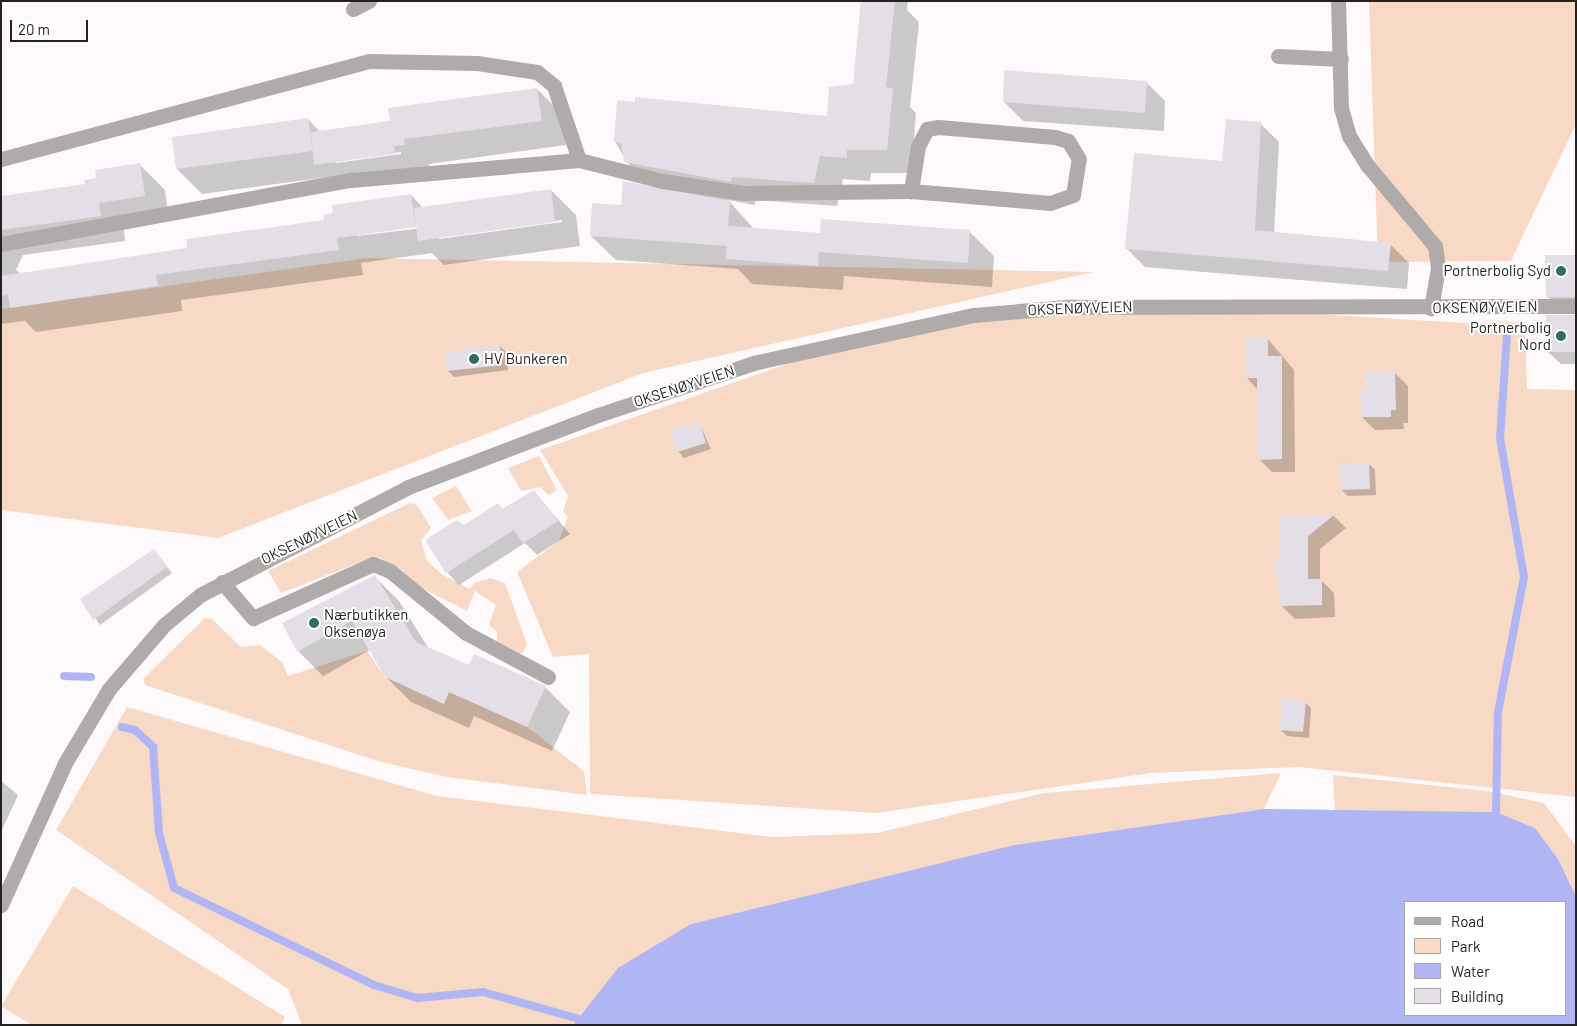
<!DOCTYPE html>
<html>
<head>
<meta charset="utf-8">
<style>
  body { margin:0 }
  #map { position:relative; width:1577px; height:1026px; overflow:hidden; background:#fefafc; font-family:Barlow,sans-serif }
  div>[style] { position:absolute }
  .green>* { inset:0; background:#f7d9c5 }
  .water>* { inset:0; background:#b0b6f4 }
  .shadow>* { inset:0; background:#0003 }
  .stream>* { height:8px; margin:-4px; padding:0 4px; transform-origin:4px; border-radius:4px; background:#b0b6f4 }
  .building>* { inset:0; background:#e4dee7 }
  .minor>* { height:15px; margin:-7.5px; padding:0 7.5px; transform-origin:7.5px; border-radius:7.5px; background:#b0abab }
  .dots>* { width:14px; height:14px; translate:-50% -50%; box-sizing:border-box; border:2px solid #fff; border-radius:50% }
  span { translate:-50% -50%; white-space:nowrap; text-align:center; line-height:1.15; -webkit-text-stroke:4px #fff; paint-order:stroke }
  .poi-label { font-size:15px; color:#242122 }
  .right { translate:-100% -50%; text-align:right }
  .left { translate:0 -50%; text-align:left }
  .street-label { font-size:15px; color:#242122 }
  .frame { position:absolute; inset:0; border:2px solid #242122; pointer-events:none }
  .legend { position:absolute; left:1404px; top:901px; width:162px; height:115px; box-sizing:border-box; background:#fff; border:1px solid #a7a6a7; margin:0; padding:6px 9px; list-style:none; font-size:15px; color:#242122 }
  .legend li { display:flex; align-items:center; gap:10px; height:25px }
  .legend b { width:25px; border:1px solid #a7a6a7 }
  .scale { position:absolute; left:10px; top:20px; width:78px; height:22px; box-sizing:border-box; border:2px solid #242122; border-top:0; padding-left:6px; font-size:15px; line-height:18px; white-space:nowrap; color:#242122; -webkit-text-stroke:4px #fff; paint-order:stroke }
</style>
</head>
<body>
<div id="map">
  <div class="green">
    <i style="clip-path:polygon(1369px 1px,1576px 1px,1576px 124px,1511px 261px,1378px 262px)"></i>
    <i style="clip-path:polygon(367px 258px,1093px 272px,643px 373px,218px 538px,1px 510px,1px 309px)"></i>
    <i style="clip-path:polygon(1070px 299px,1465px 323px,1525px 322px,1527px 389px,1576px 390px,1576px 797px,1299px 767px,1151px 773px,876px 813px,590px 794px,589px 654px,553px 657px,517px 572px,559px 541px,568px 516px,563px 512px,568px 496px,540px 450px,911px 321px)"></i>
    <i style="clip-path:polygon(539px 456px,557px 490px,549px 495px,540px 487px,521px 491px,508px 468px)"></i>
    <i style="clip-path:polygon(456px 486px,472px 511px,448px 520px,432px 498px)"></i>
    <i style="clip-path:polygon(410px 503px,417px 505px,431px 528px,421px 540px,427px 561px,443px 575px,470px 589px,474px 583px,491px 578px,505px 583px,527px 644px,522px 654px,497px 642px,497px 632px,489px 625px,496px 605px,475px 591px,467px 611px,418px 586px,402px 572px,407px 569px,402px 571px,376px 556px,281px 593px,268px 571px)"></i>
    <i style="clip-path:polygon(205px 618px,212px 619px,241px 647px,260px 645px,282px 662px,288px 676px,367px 651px,385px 677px,444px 704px,449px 692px,527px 727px,584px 771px,587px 795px,447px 777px,381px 762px,145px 685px,143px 679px)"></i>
    <i style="clip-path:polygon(127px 707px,437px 796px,773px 837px,877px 833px,1044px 793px,1281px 773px,1264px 809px,1014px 845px,691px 924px,584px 1010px,573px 1025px,302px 1025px,288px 989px,56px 830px)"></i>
    <i style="clip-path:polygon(1333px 775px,1488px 791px,1544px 803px,1576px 846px,1576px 896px,1558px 859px,1535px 828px,1496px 812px,1335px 810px)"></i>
    <i style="clip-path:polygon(73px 886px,285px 1017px,281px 1025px,32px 1025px,1px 1006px)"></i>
  </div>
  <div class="water">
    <i style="clip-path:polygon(evenodd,1264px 809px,1496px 812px,1535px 828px,1558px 859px,1576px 896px,1576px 1025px,573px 1025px,618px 968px,691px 924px,1014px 845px,1264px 809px,1406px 902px,1566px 902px,1566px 1015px,1406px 1015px,1406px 902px)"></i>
  </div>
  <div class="shadow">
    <i style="clip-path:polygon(861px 1px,908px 1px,907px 10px,919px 22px,910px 107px,916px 113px,911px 173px,871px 173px,870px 181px,843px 179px,837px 206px,755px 200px,755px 205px,728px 200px,754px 229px,821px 234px,969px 231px,994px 256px,992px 287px,844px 276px,843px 290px,752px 284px,738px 269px,616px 260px,591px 236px,622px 206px,652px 187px,626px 161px,615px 141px,828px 117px,854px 85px)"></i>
    <i style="clip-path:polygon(1146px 82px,1165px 101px,1164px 131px,1023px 121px,1004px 102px)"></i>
    <i style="clip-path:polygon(evenodd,537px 89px,562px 114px,566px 145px,429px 164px,429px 170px,419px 179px,341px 189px,328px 177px,202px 194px,177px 169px,308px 119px,320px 132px,391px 122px,537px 89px,401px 152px,401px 154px,336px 163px,336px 161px,401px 152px)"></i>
    <i style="clip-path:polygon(1261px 124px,1279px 142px,1274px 233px,1390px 244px,1409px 263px,1407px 289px,1145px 267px,1127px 249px)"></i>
    <i style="clip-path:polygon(evenodd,140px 165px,165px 190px,169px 221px,124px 228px,125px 241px,23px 255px,16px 270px,21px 274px,188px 249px,325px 221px,411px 195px,423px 208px,551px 190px,576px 215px,580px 246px,444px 265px,432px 253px,361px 263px,363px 275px,181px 300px,182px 311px,36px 332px,25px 321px,1px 324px,1px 198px,87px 186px,140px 165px,562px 220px,562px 222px,439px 239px,439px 237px,562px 220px,140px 165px,422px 225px,422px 228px,357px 236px,357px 234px,422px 225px)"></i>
    <i style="clip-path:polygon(1576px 256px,1576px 310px,1560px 309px,1547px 296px)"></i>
    <i style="clip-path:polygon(1576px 315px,1576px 364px,1561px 364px,1548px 352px)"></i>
    <i style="clip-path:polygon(1267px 338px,1294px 370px,1295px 472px,1272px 472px,1259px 459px,1258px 390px,1246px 377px)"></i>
    <i style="clip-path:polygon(500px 346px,506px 352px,508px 370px,454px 377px,448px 371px)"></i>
    <i style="clip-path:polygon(1395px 373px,1408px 386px,1408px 423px,1403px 423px,1404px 429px,1375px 430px,1362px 417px,1368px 391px)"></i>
    <i style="clip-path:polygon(699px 423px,711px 449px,684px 458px,678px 451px)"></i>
    <i style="clip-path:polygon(1369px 464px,1375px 470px,1376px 495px,1348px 496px,1342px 490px)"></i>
    <i style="clip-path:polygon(534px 491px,570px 534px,537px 555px,525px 543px,459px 585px,447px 572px,464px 526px,498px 504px,503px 510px)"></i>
    <i style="clip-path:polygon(1334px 516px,1346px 528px,1320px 549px,1320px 579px,1334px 593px,1335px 617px,1295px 619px,1282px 606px,1281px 517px)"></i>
    <i style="clip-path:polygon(154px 550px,172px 573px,100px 625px,82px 600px)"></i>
    <i style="clip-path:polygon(374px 576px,399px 601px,429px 649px,470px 667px,545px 687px,570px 712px,552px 751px,474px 716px,469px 728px,411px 702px,386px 677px,370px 650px,323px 676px,298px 651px,283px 624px)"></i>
    <i style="clip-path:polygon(1305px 702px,1311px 708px,1309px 738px,1287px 736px,1281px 730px)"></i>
    <i style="clip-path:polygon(1px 781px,18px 795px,1px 832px)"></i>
  </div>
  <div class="stream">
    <i style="left:64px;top:676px;width:27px;rotate:2deg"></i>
    <i style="left:122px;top:727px;width:13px;rotate:13deg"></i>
    <i style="left:135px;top:730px;width:25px;rotate:43deg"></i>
    <i style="left:153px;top:747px;width:86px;rotate:86deg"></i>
    <i style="left:159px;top:833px;width:57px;rotate:74.7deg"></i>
    <i style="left:174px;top:888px;width:222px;rotate:25.9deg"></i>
    <i style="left:374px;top:985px;width:45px;rotate:16.8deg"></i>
    <i style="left:417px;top:998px;width:66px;rotate:-5.2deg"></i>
    <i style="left:483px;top:992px;width:97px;rotate:15.6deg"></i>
    <i style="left:1496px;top:812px;width:100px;rotate:-88.9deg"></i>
    <i style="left:1498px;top:712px;width:137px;rotate:-79.1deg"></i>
    <i style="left:1524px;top:577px;width:141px;rotate:-99.8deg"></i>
    <i style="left:1500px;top:438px;width:102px;rotate:-86.1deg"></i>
  </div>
  <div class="building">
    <i style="clip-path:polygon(861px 1px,895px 1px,886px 87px,893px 88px,887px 150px,847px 150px,847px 158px,820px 156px,814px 183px,732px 177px,731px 182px,624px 162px,621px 143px,614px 142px,617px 100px,635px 102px,635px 97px,827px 116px,829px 87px,853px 84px)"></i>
    <i style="clip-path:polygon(1004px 70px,1147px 81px,1145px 113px,1003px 102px)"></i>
    <i style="clip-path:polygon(537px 88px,542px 121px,404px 139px,405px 145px,394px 146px,395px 154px,314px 165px,311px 132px,390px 121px,388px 108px)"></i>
    <i style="clip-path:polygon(308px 118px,313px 151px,176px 169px,172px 137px)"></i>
    <i style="clip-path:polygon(1226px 119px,1261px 122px,1255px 230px,1391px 243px,1388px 271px,1125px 249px,1134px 153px,1222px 161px)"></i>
    <i style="clip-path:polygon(140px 163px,145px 196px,99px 203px,101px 216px,1px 230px,1px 196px,85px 184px,84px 180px,96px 178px,95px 170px)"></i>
    <i style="clip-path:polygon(623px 181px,730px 201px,728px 226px,820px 233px,821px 219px,970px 230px,968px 263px,819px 252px,818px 266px,726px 259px,727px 246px,590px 236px,592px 203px,621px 205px)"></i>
    <i style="clip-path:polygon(551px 189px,555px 222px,418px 241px,414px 208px)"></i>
    <i style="clip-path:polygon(411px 194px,416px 227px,337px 238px,339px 250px,156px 275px,158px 286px,10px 308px,8px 295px,1px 296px,1px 276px,187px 248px,186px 239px,324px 220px,323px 215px,333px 213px,332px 205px)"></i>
    <i style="clip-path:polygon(1545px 255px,1576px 255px,1576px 297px,1546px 297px)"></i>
    <i style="clip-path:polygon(1546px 315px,1576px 315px,1576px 352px,1546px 352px)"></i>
    <i style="clip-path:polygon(1245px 337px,1268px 337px,1268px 356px,1282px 356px,1282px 459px,1258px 460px,1257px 378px,1245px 378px)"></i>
    <i style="clip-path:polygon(500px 345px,502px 365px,447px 371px,445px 352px)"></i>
    <i style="clip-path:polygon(1366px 372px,1395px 372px,1396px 410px,1391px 410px,1391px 417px,1361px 417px,1360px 390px,1366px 390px)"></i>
    <i style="clip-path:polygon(699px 421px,706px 443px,677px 452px,670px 431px)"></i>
    <i style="clip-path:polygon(1369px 463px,1370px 489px,1341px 490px,1340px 464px)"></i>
    <i style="clip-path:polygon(534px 490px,558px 521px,523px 543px,514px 530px,446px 573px,426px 542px,428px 538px,457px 520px,464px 525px,498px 503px,502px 509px)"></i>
    <i style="clip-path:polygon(1334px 515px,1308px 536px,1308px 579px,1322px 579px,1322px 605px,1281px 606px,1273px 558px,1280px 557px,1280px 516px)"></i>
    <i style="clip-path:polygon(154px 549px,167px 567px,93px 620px,80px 599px)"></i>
    <i style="clip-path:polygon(375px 575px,416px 642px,469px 665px,474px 654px,546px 686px,527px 727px,449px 692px,444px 704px,385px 677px,352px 621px,297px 652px,282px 623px)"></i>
    <i style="clip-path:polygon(1282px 699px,1306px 701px,1303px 732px,1279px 730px)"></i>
  </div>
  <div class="minor">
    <i style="left:1338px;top:1px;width:107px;rotate:88.4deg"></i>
    <i style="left:1341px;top:108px;width:29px;rotate:74deg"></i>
    <i style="left:1349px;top:136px;width:36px;rotate:58deg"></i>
    <i style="left:1368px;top:166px;width:104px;rotate:50.1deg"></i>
    <i style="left:1435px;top:246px;width:22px;rotate:82deg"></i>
    <i style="left:1438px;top:268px;width:41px;rotate:99.9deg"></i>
    <i style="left:353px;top:9px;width:18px;rotate:-27deg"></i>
    <i style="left:1278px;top:56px;width:63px;rotate:2.7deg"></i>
    <i style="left:1px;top:159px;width:381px;rotate:-14.9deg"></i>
    <i style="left:369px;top:61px;width:108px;rotate:1.1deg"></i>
    <i style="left:477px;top:63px;width:61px;rotate:8.5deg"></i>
    <i style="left:537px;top:72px;width:22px;rotate:39deg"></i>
    <i style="left:554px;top:86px;width:78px;rotate:71.3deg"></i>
    <i style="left:1px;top:244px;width:356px;rotate:-10.4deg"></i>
    <i style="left:351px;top:180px;width:229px;rotate:-5deg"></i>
    <i style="left:579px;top:160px;width:86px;rotate:14.2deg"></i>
    <i style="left:662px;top:181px;width:82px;rotate:8.4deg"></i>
    <i style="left:743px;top:193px;width:168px;rotate:-0.7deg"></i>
    <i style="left:911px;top:191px;width:140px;rotate:4.9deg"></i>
    <i style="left:1050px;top:203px;width:24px;rotate:-19deg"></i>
    <i style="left:1073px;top:195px;width:36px;rotate:-81deg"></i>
    <i style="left:1079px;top:159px;width:21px;rotate:-121deg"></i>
    <i style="left:1068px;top:141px;width:14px;rotate:-163deg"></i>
    <i style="left:1055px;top:137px;width:117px;rotate:-175.1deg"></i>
    <i style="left:938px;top:127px;width:11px;rotate:170deg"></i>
    <i style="left:927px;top:129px;width:19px;rotate:118deg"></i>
    <i style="left:918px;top:146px;width:46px;rotate:98.8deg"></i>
    <i style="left:222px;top:582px;width:48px;rotate:49.3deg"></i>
    <i style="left:253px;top:618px;width:132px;rotate:-24.2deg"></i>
    <i style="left:373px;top:564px;width:18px;rotate:22deg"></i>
    <i style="left:390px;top:571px;width:98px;rotate:39.2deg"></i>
    <i style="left:466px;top:633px;width:93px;rotate:28.2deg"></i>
    <i style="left:1px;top:905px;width:156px;rotate:-65.7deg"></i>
    <i style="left:65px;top:763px;width:86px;rotate:-59.3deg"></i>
    <i style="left:109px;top:689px;width:84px;rotate:-49.3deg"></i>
    <i style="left:164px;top:625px;width:47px;rotate:-39.8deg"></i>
    <i style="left:200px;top:595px;width:234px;rotate:-27.4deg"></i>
    <i style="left:408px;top:487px;width:203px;rotate:-20.8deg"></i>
    <i style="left:598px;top:415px;width:163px;rotate:-18.5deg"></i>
    <i style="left:753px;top:363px;width:226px;rotate:-12.3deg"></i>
    <i style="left:974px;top:315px;width:92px;rotate:-5deg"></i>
    <i style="left:1066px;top:307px;width:510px;rotate:-0.11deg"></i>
  </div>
  <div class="dots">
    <i style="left:1561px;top:271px;background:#2b6f61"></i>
    <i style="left:1561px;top:336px;background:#2b6f61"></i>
    <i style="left:474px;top:359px;background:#2b6f61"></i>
    <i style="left:314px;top:623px;background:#2b6f61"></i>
  </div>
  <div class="poi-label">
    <span class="right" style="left:1551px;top:271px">Portnerbolig Syd</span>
    <span class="right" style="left:1551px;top:336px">Portnerbolig<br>Nord</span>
    <span class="left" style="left:484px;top:359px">HV Bunkeren</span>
    <span class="left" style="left:324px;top:623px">Nærbutikken<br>Oksenøya</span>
  </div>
  <div class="street-label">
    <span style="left:1485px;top:307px;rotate:-1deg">OKSENØYVEIEN</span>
    <span style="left:1080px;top:308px;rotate:-2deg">OKSENØYVEIEN</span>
    <span style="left:684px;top:386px;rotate:-18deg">OKSENØYVEIEN</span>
    <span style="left:309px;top:537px;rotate:-26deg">OKSENØYVEIEN</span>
  </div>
  <div class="frame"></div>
  <ul class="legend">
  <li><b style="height:6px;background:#b0abab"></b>Road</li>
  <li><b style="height:14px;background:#f7d9c5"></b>Park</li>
  <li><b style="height:14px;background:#b0b6f4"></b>Water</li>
  <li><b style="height:14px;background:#e4dee7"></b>Building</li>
  </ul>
  <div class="scale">20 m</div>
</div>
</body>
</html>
